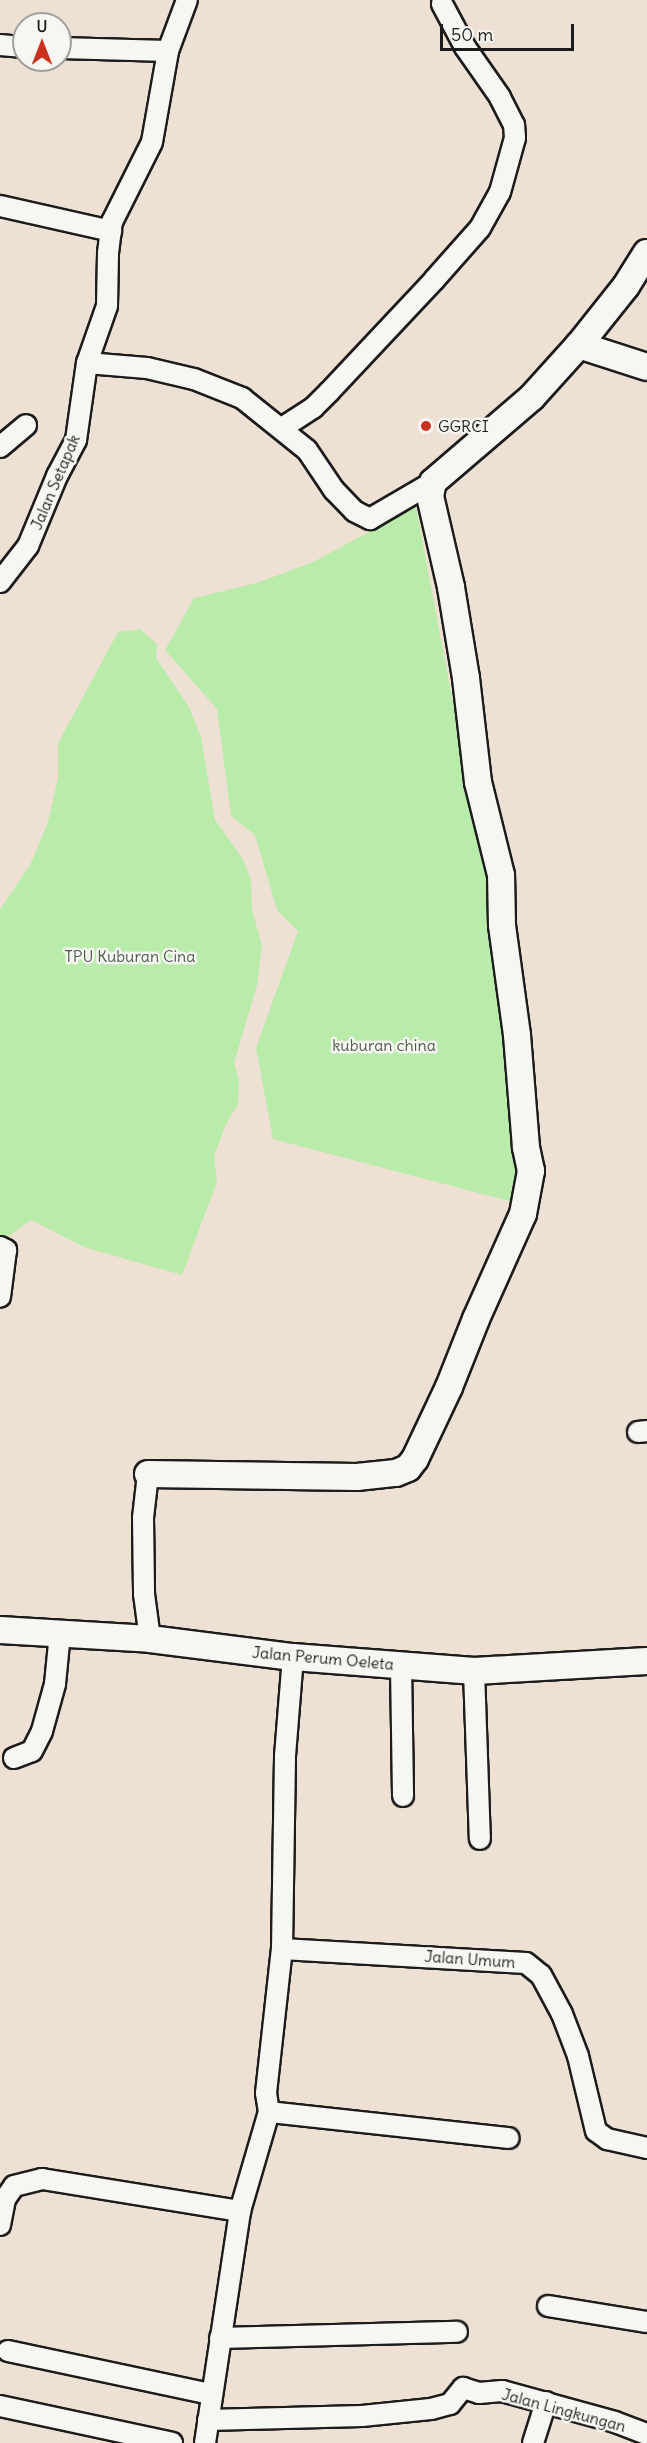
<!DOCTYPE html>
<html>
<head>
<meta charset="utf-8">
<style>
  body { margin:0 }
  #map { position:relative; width:647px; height:2443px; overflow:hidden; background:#eee1d3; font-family:Delius,sans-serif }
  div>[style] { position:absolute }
  .green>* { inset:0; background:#b9ebab }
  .roads { filter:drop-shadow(2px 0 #1c1c1c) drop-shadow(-2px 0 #1c1c1c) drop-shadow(0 2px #1c1c1c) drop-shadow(0 -2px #1c1c1c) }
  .minor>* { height:20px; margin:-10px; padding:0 10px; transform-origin:10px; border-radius:10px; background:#f6f6f2 }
  .tertiary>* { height:26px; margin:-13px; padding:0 13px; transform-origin:13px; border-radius:13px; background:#f6f6f2 }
  .dots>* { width:16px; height:16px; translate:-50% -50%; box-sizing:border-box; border:3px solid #f6f6f2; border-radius:50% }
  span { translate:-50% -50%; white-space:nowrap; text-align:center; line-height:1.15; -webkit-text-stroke:5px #f6f6f2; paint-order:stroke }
  .poi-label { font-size:16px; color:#1c1c1c }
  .left { translate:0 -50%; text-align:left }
  .street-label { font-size:16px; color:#1c1c1c }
  .park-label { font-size:16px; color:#4b5a47 }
  .north { position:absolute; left:12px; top:12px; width:60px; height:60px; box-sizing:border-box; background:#f6f6f2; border:2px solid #9f9f9c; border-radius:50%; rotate:0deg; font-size:16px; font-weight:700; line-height:24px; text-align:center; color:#1c1c1c }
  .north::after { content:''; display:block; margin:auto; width:21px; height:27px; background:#c8321e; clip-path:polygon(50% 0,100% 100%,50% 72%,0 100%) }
  .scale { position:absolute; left:440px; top:24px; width:134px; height:27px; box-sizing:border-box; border:3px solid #1c1c1c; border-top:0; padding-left:8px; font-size:18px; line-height:21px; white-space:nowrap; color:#1c1c1c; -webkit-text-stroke:4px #f6f6f2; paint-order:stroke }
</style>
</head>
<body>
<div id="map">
  <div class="green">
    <i style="clip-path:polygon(416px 507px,463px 756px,489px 871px,520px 1204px,273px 1139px,256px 1048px,298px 931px,277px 910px,255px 835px,231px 816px,217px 709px,165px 650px,194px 598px,257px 583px,313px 562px)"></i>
    <i style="clip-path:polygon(140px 629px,157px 644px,156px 658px,189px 707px,201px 737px,215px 820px,243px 859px,251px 880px,252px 910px,262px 945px,257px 985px,234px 1063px,239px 1080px,238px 1104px,226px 1124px,214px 1156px,217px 1182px,182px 1275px,84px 1247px,31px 1220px,6px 1238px,0 1236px,0 909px,30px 865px,48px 822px,58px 778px,58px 743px,118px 632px)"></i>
  </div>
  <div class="roads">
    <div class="minor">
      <i style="left:0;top:45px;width:24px;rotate:5deg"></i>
      <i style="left:60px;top:48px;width:108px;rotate:1.6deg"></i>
      <i style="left:0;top:206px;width:114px;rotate:12.7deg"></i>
      <i style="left:87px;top:363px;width:60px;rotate:4.8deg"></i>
      <i style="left:147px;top:368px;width:48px;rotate:13.2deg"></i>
      <i style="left:194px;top:379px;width:52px;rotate:21.6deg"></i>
      <i style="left:242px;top:398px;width:83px;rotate:38.7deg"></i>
      <i style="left:307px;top:450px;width:48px;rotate:56deg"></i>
      <i style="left:334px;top:490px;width:29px;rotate:46deg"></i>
      <i style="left:354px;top:511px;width:18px;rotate:27deg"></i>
      <i style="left:370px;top:519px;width:73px;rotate:-30.4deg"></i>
      <i style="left:282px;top:428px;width:37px;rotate:-33deg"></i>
      <i style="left:313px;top:408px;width:23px;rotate:-45deg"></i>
      <i style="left:329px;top:392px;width:154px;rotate:-46.8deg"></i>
      <i style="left:434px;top:280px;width:69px;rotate:-48.5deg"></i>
      <i style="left:480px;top:228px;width:41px;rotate:-60.9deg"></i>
      <i style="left:500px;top:192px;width:56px;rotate:-74.5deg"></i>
      <i style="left:515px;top:138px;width:13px;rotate:-94deg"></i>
      <i style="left:514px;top:125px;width:31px;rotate:-117deg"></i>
      <i style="left:500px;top:97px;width:61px;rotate:-125deg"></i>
      <i style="left:465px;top:47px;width:49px;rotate:-118.1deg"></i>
      <i style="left:0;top:447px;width:34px;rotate:-40deg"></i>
      <i style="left:0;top:582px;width:46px;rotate:-52.1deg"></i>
      <i style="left:28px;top:546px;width:76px;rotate:-67.5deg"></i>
      <i style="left:57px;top:476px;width:41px;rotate:-62.2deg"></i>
      <i style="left:76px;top:440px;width:78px;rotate:-81.9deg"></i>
      <i style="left:87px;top:363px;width:60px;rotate:-70.7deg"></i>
      <i style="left:107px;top:306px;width:53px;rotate:-88.9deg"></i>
      <i style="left:108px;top:253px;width:31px;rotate:-83deg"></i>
      <i style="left:112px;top:222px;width:89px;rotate:-63.4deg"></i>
      <i style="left:152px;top:142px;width:92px;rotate:-80deg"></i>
      <i style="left:168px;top:51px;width:54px;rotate:-69.6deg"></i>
      <i style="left:0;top:1247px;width:7px;rotate:27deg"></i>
      <i style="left:6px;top:1250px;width:47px;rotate:97.3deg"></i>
      <i style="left:638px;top:1432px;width:9px;rotate:-6deg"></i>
      <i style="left:148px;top:1474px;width:44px;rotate:96.5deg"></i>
      <i style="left:143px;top:1518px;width:76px;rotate:89.2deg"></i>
      <i style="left:144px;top:1594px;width:45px;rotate:82.4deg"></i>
      <i style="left:401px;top:1666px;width:130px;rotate:89.1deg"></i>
      <i style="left:474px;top:1671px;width:168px;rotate:88deg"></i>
      <i style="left:14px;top:1758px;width:19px;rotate:-21deg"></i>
      <i style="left:32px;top:1751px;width:22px;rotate:-63deg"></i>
      <i style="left:42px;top:1731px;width:49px;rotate:-74.5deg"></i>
      <i style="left:55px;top:1684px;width:51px;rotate:-84.4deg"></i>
      <i style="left:282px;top:1949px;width:244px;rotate:3.3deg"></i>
      <i style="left:526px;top:1963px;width:19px;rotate:39deg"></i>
      <i style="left:541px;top:1975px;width:44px;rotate:61.7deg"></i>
      <i style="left:562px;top:2014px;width:45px;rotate:69.1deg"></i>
      <i style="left:578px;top:2056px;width:77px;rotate:76.5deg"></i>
      <i style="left:596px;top:2131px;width:14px;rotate:36deg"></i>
      <i style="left:607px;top:2139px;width:41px;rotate:12.7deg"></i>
      <i style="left:269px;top:2112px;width:241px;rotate:6.2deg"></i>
      <i style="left:0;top:2225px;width:26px;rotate:-79deg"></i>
      <i style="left:5px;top:2199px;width:16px;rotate:-55deg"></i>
      <i style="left:14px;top:2186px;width:29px;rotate:-14deg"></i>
      <i style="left:42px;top:2179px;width:201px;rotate:9.2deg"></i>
      <i style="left:548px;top:2306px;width:100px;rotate:9.2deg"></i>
      <i style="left:220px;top:2338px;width:237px;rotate:-1.5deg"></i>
      <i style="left:8px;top:2351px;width:208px;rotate:12deg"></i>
      <i style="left:0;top:2406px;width:176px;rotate:12.1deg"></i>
      <i style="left:208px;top:2420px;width:154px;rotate:-1.5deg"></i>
      <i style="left:362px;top:2416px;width:69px;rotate:-5.8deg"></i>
      <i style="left:431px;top:2409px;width:20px;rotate:-15deg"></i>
      <i style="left:450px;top:2404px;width:21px;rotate:-51deg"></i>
      <i style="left:463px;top:2388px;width:17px;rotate:17deg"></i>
      <i style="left:479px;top:2393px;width:23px;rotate:-5deg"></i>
      <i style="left:502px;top:2391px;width:117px;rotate:15.3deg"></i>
      <i style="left:615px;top:2422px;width:34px;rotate:21deg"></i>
      <i style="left:205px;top:2443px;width:235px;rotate:-81.4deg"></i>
      <i style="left:240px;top:2211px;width:103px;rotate:-73.7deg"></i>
      <i style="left:269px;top:2112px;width:19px;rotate:-99deg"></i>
      <i style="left:266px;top:2093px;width:145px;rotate:-83.7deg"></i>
      <i style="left:282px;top:1949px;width:193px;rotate:-89.1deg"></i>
      <i style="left:285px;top:1756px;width:99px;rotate:-85.4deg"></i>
      <i style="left:533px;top:2443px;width:43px;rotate:-72.4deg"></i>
    </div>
    <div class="tertiary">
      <i style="left:579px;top:345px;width:71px;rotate:17.9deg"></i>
      <i style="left:148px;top:1474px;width:209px;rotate:0.8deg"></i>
      <i style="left:357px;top:1477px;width:39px;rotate:-6deg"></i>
      <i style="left:396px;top:1473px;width:13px;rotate:-23deg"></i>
      <i style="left:408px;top:1468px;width:11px;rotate:-52deg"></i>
      <i style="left:415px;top:1459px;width:80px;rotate:-64.7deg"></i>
      <i style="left:449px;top:1387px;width:73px;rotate:-68.3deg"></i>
      <i style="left:476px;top:1319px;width:115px;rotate:-65.9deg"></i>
      <i style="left:523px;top:1214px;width:44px;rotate:-79.5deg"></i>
      <i style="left:531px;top:1171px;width:25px;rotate:-102deg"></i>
      <i style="left:526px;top:1147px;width:112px;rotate:-94.6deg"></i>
      <i style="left:517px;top:1035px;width:111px;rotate:-97.8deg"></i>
      <i style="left:502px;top:925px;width:50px;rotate:-91.1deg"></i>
      <i style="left:501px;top:875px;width:96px;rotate:-103.9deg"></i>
      <i style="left:478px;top:782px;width:105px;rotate:-96.6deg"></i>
      <i style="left:466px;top:678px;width:92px;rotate:-99.4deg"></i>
      <i style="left:451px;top:587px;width:93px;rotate:-103deg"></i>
      <i style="left:430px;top:496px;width:14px;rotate:-78deg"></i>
      <i style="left:433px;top:482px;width:130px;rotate:-40.6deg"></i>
      <i style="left:532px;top:397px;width:70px;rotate:-47.9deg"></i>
      <i style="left:579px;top:345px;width:75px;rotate:-51.5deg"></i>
      <i style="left:626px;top:286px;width:39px;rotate:-58deg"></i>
      <i style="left:0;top:1630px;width:150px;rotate:3.4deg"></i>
      <i style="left:150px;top:1639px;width:144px;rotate:7.2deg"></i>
      <i style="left:293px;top:1657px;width:182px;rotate:4.4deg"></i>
      <i style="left:474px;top:1671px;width:173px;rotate:-3.3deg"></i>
    </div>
  </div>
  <div class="dots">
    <i style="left:426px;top:426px;background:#c8321e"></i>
  </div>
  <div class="poi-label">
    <span class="left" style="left:438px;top:426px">GGRCI</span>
  </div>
  <div class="street-label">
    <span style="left:55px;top:482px;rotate:-67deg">Jalan Setapak</span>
    <span style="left:323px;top:1658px;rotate:5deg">Jalan Perum Oeleta</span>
    <span style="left:470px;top:1959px;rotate:4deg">Jalan Umum</span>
    <span style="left:564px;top:2410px;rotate:15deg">Jalan Lingkungan</span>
  </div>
  <div class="park-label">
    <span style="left:130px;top:956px">TPU Kuburan Cina</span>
    <span style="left:384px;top:1045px">kuburan china</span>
  </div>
  <div class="north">U</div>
  <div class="scale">50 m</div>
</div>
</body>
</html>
